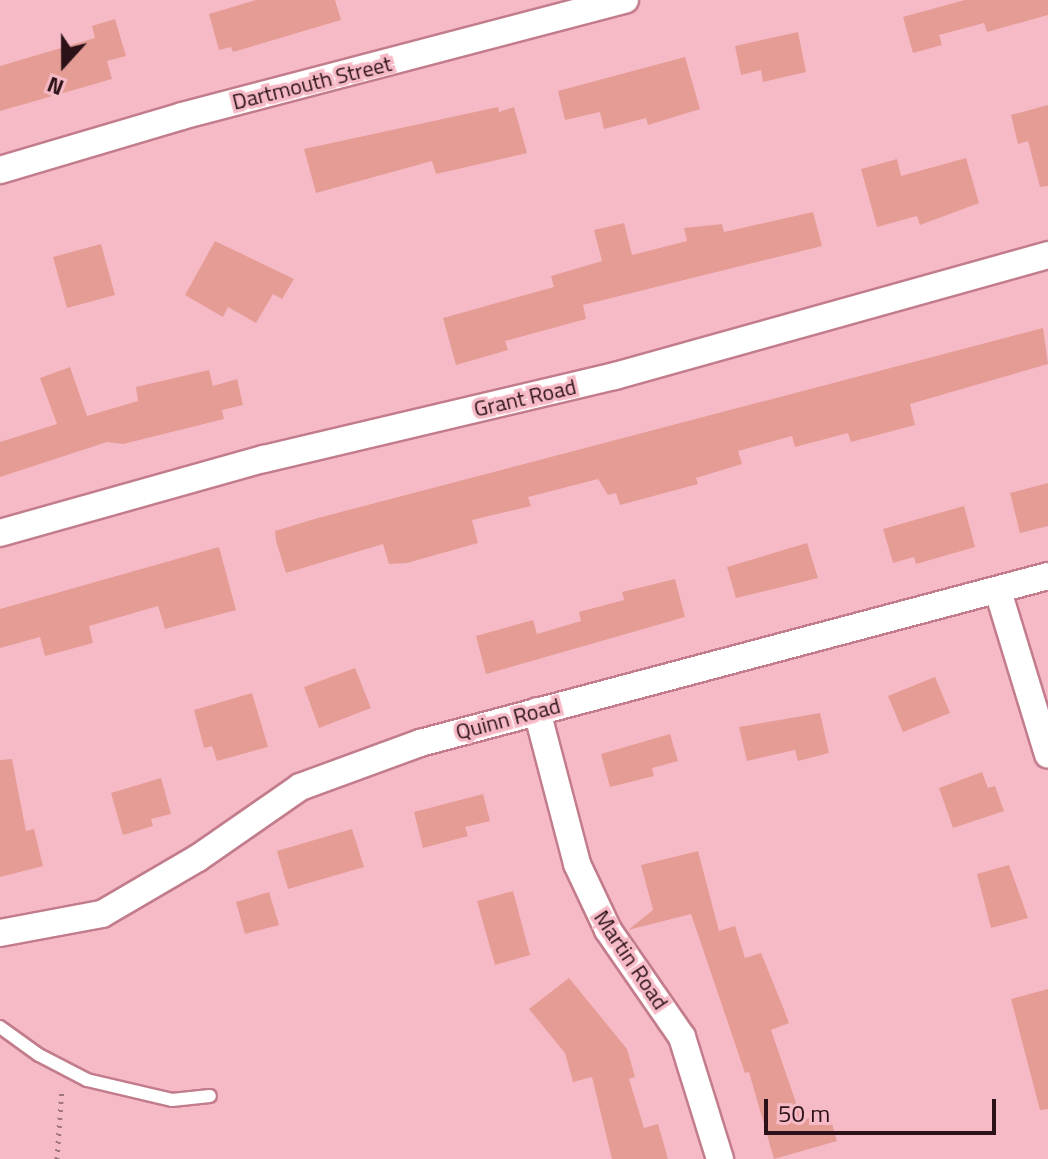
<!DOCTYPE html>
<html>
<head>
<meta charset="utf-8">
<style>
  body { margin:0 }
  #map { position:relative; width:1048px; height:1159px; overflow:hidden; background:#f6bac6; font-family:"Titillium Web",sans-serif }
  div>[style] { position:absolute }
  .building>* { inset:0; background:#e59c95 }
  .path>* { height:5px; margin-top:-2.5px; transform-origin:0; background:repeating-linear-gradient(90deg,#a2747e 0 2px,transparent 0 8px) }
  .roads { filter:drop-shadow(2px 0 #c27c8b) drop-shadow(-2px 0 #c27c8b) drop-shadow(0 2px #c27c8b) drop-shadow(0 -2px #c27c8b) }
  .lane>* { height:12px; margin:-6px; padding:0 6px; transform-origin:6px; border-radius:6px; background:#fff }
  .street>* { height:26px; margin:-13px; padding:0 13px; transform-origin:13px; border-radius:13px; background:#fff }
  span { translate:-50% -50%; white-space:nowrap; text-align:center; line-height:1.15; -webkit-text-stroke:7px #f6bac6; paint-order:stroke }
  .street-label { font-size:22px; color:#2c1218 }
  .north { position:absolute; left:24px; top:24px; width:80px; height:80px; -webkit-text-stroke:6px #f6bac6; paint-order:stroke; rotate:201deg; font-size:22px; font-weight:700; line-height:32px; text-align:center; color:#2c1218 }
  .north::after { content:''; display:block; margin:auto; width:28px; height:36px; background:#2c1218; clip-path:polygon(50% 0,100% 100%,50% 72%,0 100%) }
  .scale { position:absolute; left:764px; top:1099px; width:232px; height:36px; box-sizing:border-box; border:4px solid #2c1218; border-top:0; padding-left:10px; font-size:24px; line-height:28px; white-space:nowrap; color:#2c1218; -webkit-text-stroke:6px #f6bac6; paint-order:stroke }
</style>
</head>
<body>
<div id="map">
  <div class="building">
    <i style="clip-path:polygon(256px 0,335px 0,341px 20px,233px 52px,231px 47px,219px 50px,209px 14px)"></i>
    <i style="clip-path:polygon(965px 0,1048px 0,1048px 15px,987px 32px,984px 23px,939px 35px,942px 45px,913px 53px,903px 17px)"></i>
    <i style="clip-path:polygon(115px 19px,126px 56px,107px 61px,112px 79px,0 111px,0 66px,95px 38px,92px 26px)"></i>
    <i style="clip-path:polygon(798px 32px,806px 72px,763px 82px,761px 70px,741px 75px,735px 46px)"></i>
    <i style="clip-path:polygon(685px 57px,700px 109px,648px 125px,646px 118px,604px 129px,600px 112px,565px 120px,558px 91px)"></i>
    <i style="clip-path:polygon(1048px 105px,1048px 186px,1040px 187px,1028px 141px,1018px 144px,1011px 115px)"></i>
    <i style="clip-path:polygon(498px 107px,499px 112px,514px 107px,527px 153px,436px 174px,432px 161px,316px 193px,304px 149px)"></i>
    <i style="clip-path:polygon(966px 158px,979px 203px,920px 225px,917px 216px,877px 227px,861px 169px,897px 159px,901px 176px)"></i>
    <i style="clip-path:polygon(813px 212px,822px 246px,583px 305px,586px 319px,505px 341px,508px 350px,456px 365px,443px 318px,554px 287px,551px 276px,602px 261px,594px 230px,624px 223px,632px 255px,687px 241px,684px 228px,722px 224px,724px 232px)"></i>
    <i style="clip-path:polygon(215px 241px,294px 279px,282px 299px,273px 294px,256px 323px,228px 307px,223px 317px,185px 295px)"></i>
    <i style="clip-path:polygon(101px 244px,115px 295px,67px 308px,53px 257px)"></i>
    <i style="clip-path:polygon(1043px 328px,1048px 364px,910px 404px,915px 425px,851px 442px,848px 433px,795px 447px,792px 436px,738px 451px,742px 464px,696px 478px,698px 484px,620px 505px,616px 493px,608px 495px,598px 479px,528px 497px,531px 506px,472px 520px,478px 543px,407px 563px,389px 564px,383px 544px,286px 573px,276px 541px,275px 531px,318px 518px)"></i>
    <i style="clip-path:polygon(70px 367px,87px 416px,138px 401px,136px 387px,209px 370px,213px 386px,237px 379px,243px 405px,222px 410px,224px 419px,123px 444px,107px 442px,0 477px,0 442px,57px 424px,40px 378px)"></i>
    <i style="clip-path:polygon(1048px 483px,1048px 526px,1020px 533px,1010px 493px)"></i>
    <i style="clip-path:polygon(964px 506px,975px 547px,916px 564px,914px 557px,893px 563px,883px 529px)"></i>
    <i style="clip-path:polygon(807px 543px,818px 578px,736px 598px,727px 567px)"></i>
    <i style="clip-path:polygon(219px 547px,236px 610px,165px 629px,158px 606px,89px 626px,93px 643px,45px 656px,40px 637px,0 648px,0 609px)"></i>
    <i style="clip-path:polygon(675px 579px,685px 617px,486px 674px,476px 636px,533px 620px,537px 634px,581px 621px,579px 612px,624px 600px,622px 592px)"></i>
    <i style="clip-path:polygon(355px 668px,371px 708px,319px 728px,304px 687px)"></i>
    <i style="clip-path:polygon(935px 677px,950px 713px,903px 732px,888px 696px)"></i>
    <i style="clip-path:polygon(252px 693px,268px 747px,217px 761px,212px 746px,204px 748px,194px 710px)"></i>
    <i style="clip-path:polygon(820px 713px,829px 753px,798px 761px,795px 750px,747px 761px,739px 727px)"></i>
    <i style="clip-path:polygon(670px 734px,678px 761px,652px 768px,654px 776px,610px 787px,601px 754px)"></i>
    <i style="clip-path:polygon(12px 759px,26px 831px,34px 829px,43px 866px,0 877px,0 760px)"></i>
    <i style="clip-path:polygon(982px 772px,988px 788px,995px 786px,1004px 811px,953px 828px,939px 788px)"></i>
    <i style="clip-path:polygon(161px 778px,171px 814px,151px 819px,153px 826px,123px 835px,111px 793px)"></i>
    <i style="clip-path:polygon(483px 794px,490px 821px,465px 827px,468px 836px,423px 848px,414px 812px)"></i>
    <i style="clip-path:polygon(352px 829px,364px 867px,288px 889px,277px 851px)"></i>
    <i style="clip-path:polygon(698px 851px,719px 931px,735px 926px,745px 958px,761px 953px,781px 1002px,789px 1023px,771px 1030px,802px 1120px,829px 1113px,837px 1141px,774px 1159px,749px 1072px,745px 1073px,691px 914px,628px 930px,653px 910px,641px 865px)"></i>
    <i style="clip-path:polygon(1009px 865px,1028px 918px,991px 928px,977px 874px)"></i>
    <i style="clip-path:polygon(513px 891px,530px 955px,495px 965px,477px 901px)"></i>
    <i style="clip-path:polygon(269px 892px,279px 925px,245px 934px,236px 902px)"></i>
    <i style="clip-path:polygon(569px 978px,627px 1049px,635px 1077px,629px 1079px,644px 1128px,658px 1124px,668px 1159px,612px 1159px,592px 1077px,573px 1082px,565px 1053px,529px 1009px)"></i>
    <i style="clip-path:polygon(1048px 989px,1048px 1109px,1040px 1110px,1011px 999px)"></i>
  </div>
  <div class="path">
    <i style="left:57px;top:1159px;width:71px;rotate:-86deg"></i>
  </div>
  <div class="roads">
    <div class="lane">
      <i style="left:0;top:1027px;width:48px;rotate:35.7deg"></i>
      <i style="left:39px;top:1055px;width:54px;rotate:27.5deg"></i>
      <i style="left:87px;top:1080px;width:87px;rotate:13.2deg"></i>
      <i style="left:172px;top:1100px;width:38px;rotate:-6deg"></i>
    </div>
    <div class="street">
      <i style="left:0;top:170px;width:190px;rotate:-16.5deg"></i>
      <i style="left:182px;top:116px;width:458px;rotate:-14.7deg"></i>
      <i style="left:0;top:533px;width:274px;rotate:-15.7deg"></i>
      <i style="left:264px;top:459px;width:361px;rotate:-13.3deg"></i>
      <i style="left:615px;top:376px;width:450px;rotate:-15.6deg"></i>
      <i style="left:998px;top:591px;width:171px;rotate:73deg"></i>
      <i style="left:537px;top:711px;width:158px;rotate:75.3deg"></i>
      <i style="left:577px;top:864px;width:73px;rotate:64.8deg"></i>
      <i style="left:608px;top:930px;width:130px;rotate:55.3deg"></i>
      <i style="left:682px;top:1037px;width:128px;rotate:72.7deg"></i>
      <i style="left:0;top:933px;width:104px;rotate:-10.6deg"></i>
      <i style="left:102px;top:914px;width:111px;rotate:-30.3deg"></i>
      <i style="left:198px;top:858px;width:124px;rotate:-34.8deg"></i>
      <i style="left:300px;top:787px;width:128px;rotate:-20.1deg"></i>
      <i style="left:420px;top:743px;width:650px;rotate:-14.89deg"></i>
    </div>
  </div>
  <div class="street-label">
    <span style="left:312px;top:83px;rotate:-14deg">Dartmouth Street</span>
    <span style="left:525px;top:398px;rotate:-13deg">Grant Road</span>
    <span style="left:508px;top:719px;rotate:-15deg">Quinn Road</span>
    <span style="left:631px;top:960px;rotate:56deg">Martin Road</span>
  </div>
  <div class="north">N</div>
  <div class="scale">50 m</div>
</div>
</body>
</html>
